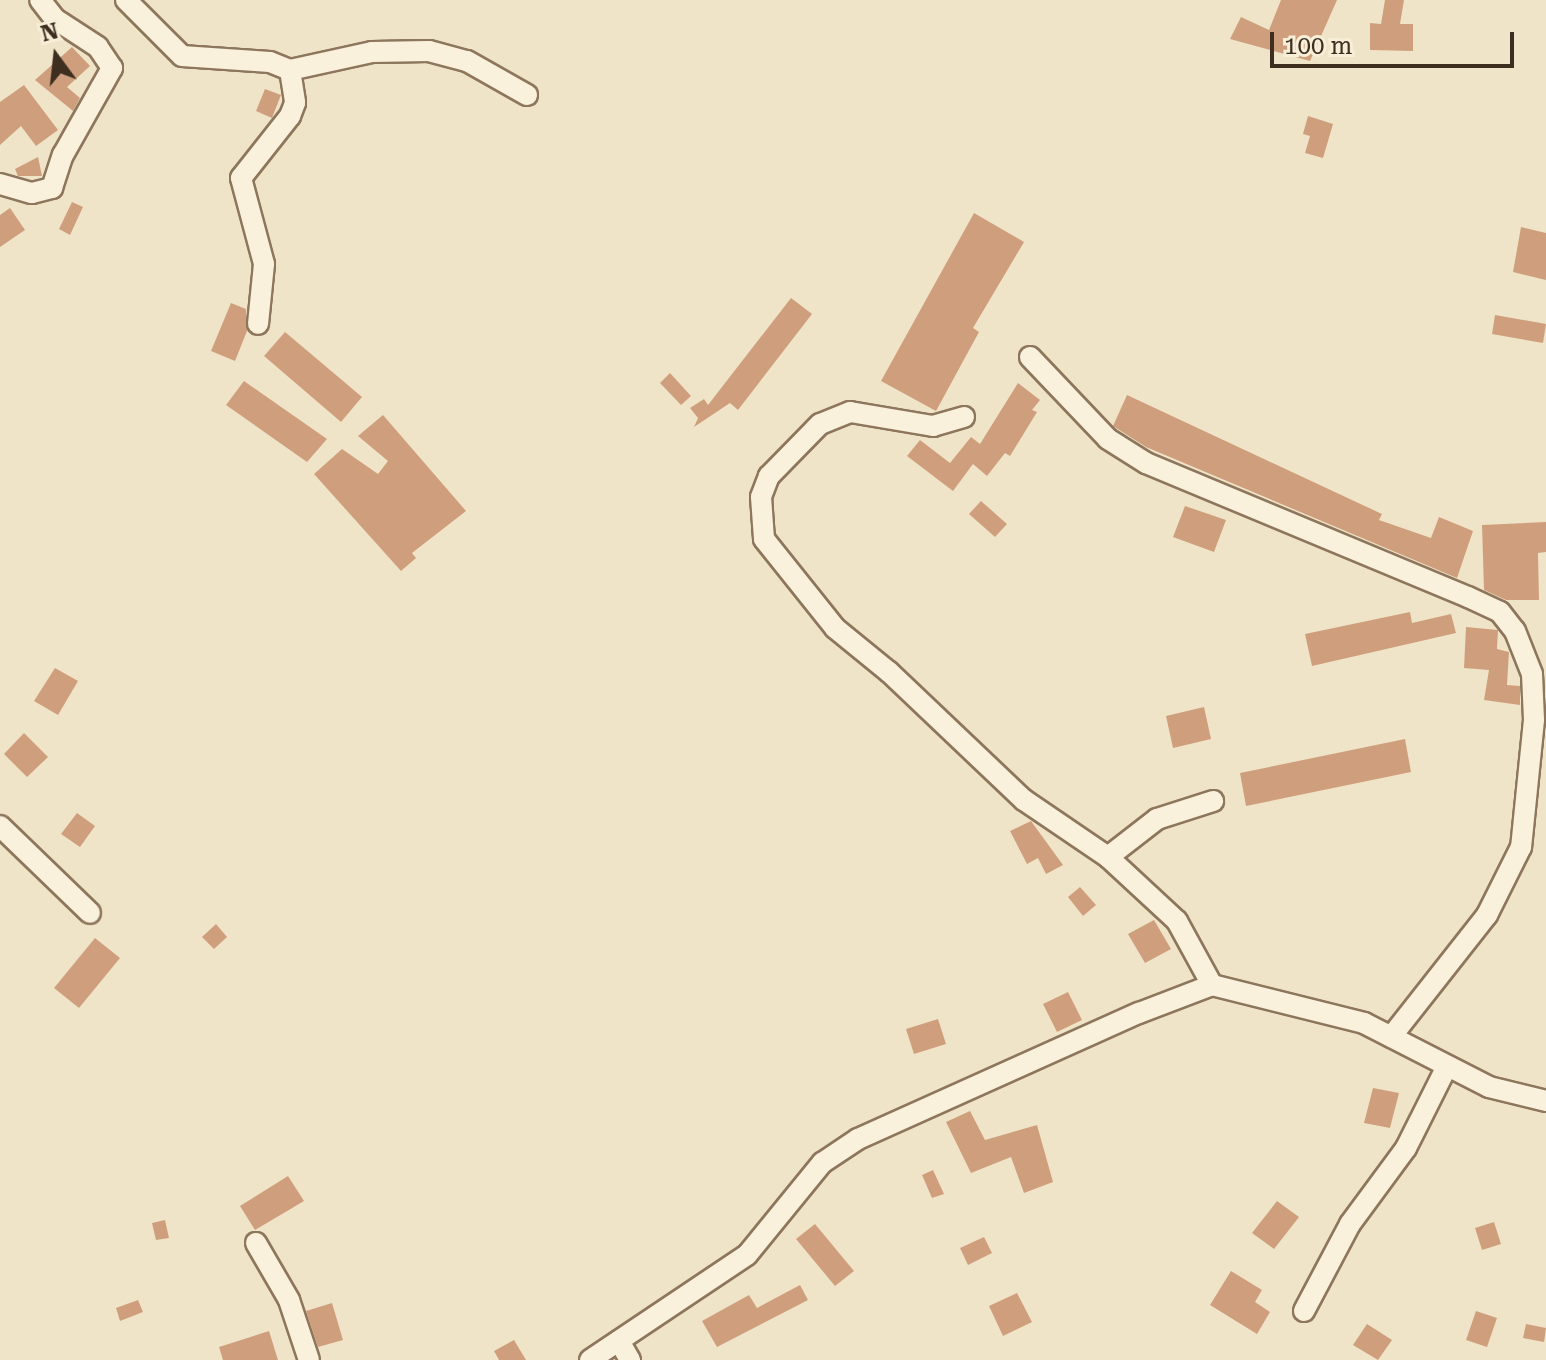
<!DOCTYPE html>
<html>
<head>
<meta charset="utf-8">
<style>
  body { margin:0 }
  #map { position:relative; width:1546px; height:1360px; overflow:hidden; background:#f0e4c8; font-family:"Roboto Serif",serif }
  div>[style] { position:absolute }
  .building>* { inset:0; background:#cf9f7d }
  .roads { filter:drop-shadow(2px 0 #8d765c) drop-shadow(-2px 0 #8d765c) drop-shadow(0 2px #8d765c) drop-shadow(0 -2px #8d765c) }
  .street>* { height:20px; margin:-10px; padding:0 10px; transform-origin:10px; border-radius:10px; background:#faf1dc }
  span { translate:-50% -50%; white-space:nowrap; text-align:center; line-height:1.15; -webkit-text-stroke:6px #f7eed8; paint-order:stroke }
  .north { position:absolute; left:16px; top:16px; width:80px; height:80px; -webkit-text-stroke:6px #f7eed8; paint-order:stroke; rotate:345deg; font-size:22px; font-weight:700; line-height:32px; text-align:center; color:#3d2e20 }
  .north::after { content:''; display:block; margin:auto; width:28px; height:36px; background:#3d2e20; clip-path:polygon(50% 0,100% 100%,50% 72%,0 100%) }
  .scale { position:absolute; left:1270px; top:32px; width:244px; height:36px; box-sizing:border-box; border:4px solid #3d2e20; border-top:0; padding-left:10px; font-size:24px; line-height:28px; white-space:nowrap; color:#3d2e20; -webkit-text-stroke:6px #f7eed8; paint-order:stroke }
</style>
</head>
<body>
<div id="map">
  <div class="building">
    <i style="clip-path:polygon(1281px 0,1337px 0,1310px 61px,1230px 39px,1241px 17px,1269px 30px)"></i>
    <i style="clip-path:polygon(1385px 0,1404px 0,1400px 24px,1413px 24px,1413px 51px,1370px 50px,1370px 23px,1381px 24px)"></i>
    <i style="clip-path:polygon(72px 47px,90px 66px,67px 87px,80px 98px,73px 111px,35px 80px)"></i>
    <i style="clip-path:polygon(24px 85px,58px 130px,36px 146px,21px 126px,0 145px,0 102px)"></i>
    <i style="clip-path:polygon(265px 89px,281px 95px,272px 118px,256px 111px)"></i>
    <i style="clip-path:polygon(1308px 116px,1333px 124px,1323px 158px,1305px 153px,1310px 136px,1303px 134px)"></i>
    <i style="clip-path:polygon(38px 157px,42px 176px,18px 176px,15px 169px)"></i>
    <i style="clip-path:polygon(72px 202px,83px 207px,70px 235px,59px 229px)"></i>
    <i style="clip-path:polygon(10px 208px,25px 230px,0 247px,0 215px)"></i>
    <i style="clip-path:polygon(974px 213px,1024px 242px,973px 328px,979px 332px,936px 411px,881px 381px)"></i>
    <i style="clip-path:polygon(1521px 227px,1546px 233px,1546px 280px,1513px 272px)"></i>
    <i style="clip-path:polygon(791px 298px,812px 314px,738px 410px,730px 403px,694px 427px,698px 418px,690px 408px,704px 399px,708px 405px)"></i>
    <i style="clip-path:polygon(231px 303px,246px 309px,247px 331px,235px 361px,211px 351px)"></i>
    <i style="clip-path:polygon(1495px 315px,1546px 324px,1543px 343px,1492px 334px)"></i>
    <i style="clip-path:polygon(285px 332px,362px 397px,341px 422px,264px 356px)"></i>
    <i style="clip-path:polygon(670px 373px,691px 396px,681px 405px,660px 383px)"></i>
    <i style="clip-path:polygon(244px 381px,327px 439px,307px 462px,226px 405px)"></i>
    <i style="clip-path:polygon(1018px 383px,1040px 400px,1032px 410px,1037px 412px,1010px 456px,1005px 453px,987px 476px,973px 464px,953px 491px,907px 456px,920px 440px,950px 463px,971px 437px,980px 444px)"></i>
    <i style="clip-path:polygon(1127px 395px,1382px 514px,1379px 520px,1431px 538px,1439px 517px,1473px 531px,1457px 578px,1146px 447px,1113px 426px)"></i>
    <i style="clip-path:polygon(383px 415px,466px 511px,412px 553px,416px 558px,401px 571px,314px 474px,342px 449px,378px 474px,388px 461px,358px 436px)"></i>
    <i style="clip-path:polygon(981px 501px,1007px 524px,995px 537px,969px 514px)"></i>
    <i style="clip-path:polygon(1185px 506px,1226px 520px,1214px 552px,1173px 537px)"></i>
    <i style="clip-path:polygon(1546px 522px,1546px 552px,1538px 553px,1539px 600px,1506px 600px,1484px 590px,1482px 525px)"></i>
    <i style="clip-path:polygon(1410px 612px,1412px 623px,1451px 614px,1456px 633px,1312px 666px,1305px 634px)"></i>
    <i style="clip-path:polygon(1466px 627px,1498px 630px,1497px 649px,1509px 652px,1507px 685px,1520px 686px,1520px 705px,1484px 700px,1489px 670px,1464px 668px)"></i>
    <i style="clip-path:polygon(55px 668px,78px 681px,58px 715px,34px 701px)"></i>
    <i style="clip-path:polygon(1204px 707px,1211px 739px,1173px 748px,1166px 716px)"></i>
    <i style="clip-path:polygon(24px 733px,48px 757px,27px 777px,4px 754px)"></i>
    <i style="clip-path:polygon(1405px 739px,1411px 772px,1246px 806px,1240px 773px)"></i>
    <i style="clip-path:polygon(77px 813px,95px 826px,80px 847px,61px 834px)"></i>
    <i style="clip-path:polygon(1031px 821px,1063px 865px,1046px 874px,1038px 858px,1027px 864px,1010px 831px)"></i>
    <i style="clip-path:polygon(1080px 887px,1096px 905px,1083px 916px,1068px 897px)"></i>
    <i style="clip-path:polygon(1154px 920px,1171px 949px,1145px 963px,1128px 934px)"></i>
    <i style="clip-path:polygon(216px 924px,227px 937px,214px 949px,202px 937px)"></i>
    <i style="clip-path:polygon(95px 938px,120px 958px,79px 1008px,54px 988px)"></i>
    <i style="clip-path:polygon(1068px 992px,1082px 1020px,1057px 1032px,1043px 1004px)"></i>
    <i style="clip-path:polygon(938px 1019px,946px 1044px,914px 1054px,906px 1029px)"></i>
    <i style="clip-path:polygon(1373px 1088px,1399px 1093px,1390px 1128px,1364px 1123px)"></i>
    <i style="clip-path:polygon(970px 1111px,985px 1140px,1037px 1125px,1053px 1182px,1024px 1193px,1011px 1157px,971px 1173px,946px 1122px)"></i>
    <i style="clip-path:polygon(933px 1170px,944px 1194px,932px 1198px,922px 1175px)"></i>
    <i style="clip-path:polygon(288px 1176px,304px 1201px,255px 1230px,240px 1206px)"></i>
    <i style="clip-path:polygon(1277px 1201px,1299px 1217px,1274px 1249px,1252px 1233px)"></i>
    <i style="clip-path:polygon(165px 1220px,169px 1238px,156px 1240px,152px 1223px)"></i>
    <i style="clip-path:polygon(1494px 1222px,1501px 1244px,1482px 1250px,1475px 1228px)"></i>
    <i style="clip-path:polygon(815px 1224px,854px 1271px,835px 1286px,796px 1239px)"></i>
    <i style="clip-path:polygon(984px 1237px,992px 1253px,968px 1265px,960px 1248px)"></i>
    <i style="clip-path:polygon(1231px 1271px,1262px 1290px,1255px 1302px,1270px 1312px,1257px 1334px,1210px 1305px)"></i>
    <i style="clip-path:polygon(800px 1285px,808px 1300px,717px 1347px,702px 1321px,749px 1295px,757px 1308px)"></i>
    <i style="clip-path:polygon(1017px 1293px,1032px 1322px,1003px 1336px,989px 1306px)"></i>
    <i style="clip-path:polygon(138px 1300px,143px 1312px,120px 1321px,116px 1308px)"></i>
    <i style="clip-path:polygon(332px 1303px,343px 1340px,318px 1347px,306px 1311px)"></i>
    <i style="clip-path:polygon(1476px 1311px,1497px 1318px,1487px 1347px,1466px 1340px)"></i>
    <i style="clip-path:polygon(1367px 1324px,1392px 1340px,1378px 1360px,1353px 1345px)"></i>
    <i style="clip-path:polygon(1526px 1324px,1546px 1328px,1544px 1342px,1523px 1338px)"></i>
    <i style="clip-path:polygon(269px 1331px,278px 1360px,223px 1360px,219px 1347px)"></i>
    <i style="clip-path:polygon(514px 1340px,526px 1360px,499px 1360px,494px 1351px)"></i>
  </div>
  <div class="roads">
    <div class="street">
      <i style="left:126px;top:0;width:79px;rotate:45deg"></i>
      <i style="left:182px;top:56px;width:88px;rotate:3.9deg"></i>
      <i style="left:270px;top:62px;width:22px;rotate:22deg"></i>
      <i style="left:290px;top:70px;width:33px;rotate:81deg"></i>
      <i style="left:295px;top:103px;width:14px;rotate:111deg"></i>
      <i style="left:290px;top:116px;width:79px;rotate:128.3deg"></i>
      <i style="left:241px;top:178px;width:89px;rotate:75deg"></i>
      <i style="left:264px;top:264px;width:60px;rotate:95.7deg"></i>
      <i style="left:290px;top:70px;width:84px;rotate:-12.4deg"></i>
      <i style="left:372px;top:52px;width:57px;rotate:-1deg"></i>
      <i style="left:429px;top:51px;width:39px;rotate:15deg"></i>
      <i style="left:467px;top:61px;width:69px;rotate:29.5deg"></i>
      <i style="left:0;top:184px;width:33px;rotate:16deg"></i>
      <i style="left:32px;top:193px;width:21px;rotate:-14deg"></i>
      <i style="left:52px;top:188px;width:35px;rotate:-72deg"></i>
      <i style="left:63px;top:155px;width:100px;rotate:-60.6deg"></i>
      <i style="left:112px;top:68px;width:25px;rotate:-124deg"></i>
      <i style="left:98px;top:47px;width:51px;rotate:-146.9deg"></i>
      <i style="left:55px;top:19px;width:24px;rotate:-128deg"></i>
      <i style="left:1030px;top:357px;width:113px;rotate:46.4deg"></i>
      <i style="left:1108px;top:439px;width:45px;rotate:32.3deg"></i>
      <i style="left:1146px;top:463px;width:349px;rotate:22.6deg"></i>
      <i style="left:1468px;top:597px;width:35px;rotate:25deg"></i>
      <i style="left:1500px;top:612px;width:24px;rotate:52deg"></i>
      <i style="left:1515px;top:631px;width:46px;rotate:68.4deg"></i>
      <i style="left:1532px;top:674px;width:46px;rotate:87.5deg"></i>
      <i style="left:1534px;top:720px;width:128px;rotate:95.8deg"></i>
      <i style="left:1521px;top:847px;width:76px;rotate:116.6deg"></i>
      <i style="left:1487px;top:915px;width:155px;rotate:128.2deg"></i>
      <i style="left:964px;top:417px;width:32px;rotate:164deg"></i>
      <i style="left:933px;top:426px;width:84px;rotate:-170.4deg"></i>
      <i style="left:850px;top:412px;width:32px;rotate:158deg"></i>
      <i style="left:820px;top:424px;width:73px;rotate:134.4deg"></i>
      <i style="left:769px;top:476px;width:22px;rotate:111deg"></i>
      <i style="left:761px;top:497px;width:42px;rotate:85.9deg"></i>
      <i style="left:764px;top:539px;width:114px;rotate:51.4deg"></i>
      <i style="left:835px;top:628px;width:70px;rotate:39.2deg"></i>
      <i style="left:889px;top:672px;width:186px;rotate:43.5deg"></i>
      <i style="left:1024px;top:800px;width:102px;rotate:34.2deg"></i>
      <i style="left:0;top:826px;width:125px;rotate:44deg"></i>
      <i style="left:1212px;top:985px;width:73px;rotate:-118.7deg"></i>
      <i style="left:1177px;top:921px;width:94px;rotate:-137.2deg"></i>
      <i style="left:1108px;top:857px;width:62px;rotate:-37.8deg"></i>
      <i style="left:1157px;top:819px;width:59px;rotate:-17.8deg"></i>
      <i style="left:256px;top:1243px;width:66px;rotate:59.9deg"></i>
      <i style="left:289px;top:1300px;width:63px;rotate:71.6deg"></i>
      <i style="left:1304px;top:1311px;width:98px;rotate:-62.1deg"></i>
      <i style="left:1350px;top:1224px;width:94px;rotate:-53.6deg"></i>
      <i style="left:1406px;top:1148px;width:89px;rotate:-63.4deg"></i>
      <i style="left:619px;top:1341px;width:22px;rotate:60deg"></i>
      <i style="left:590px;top:1360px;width:189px;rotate:-33.8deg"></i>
      <i style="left:747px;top:1255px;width:119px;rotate:-50.8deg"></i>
      <i style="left:822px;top:1163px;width:43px;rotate:-33.7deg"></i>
      <i style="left:858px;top:1139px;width:308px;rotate:-24.2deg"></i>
      <i style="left:1139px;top:1013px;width:78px;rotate:-21deg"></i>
      <i style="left:1212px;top:985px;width:157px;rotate:14deg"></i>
      <i style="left:1364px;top:1023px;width:140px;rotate:27.1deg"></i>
      <i style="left:1489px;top:1087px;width:59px;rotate:13.8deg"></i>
    </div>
  </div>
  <div class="north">N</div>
  <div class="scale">100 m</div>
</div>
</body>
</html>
